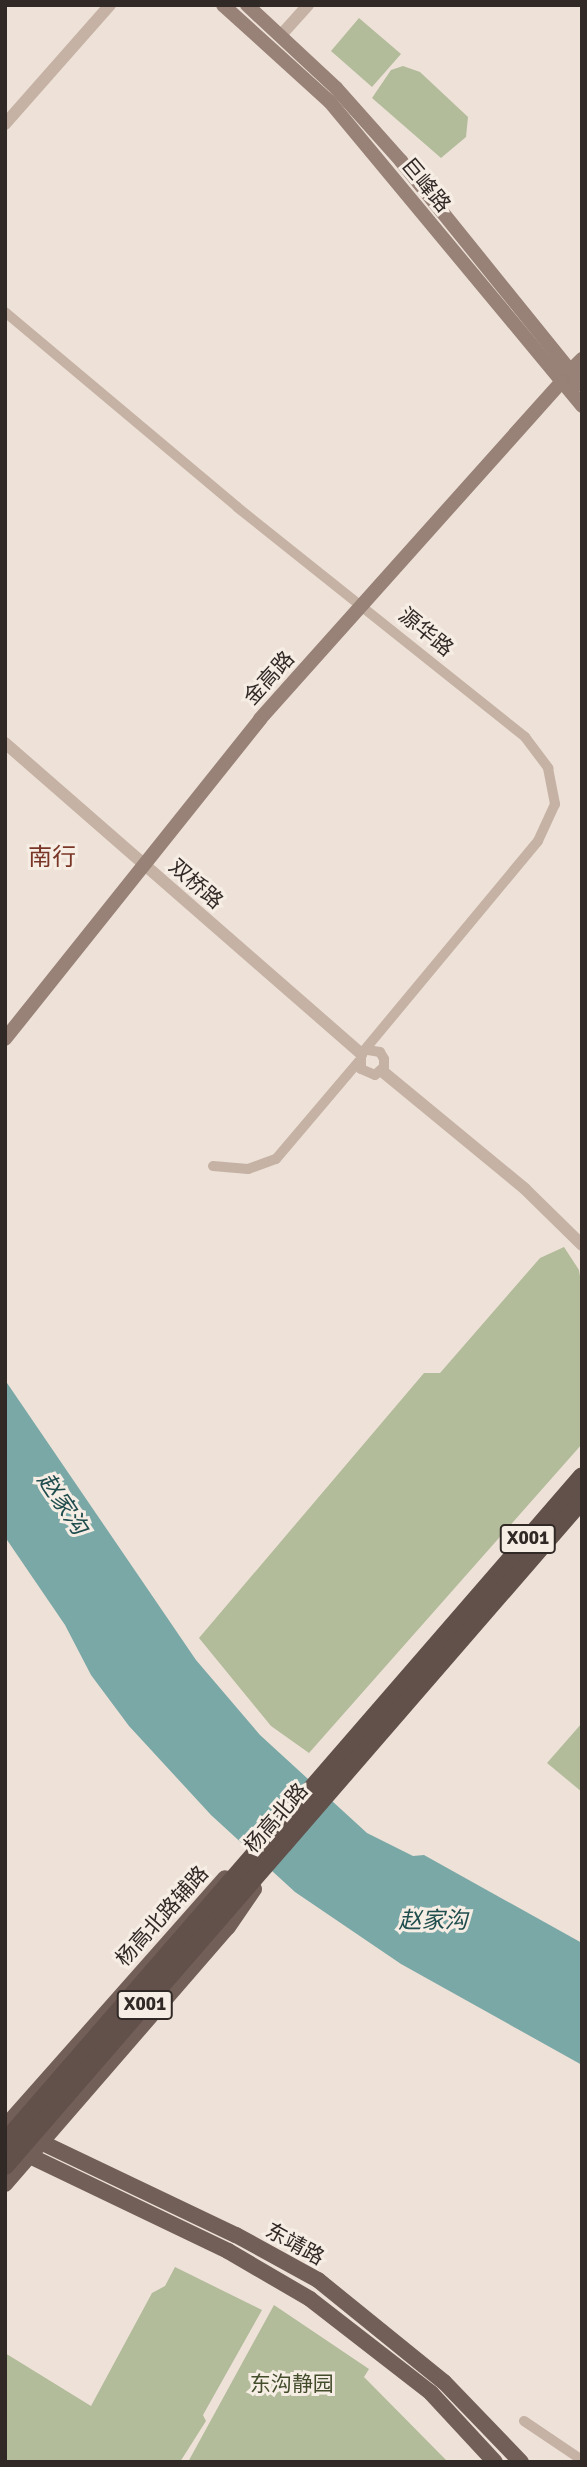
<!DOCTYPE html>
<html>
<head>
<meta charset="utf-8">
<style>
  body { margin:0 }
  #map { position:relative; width:587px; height:2467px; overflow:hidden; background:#eee2d8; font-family:Signika,"Noto Sans SC",sans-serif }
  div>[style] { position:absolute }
  .green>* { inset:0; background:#b2bb9a }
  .water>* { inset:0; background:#7aa8a7 }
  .minor>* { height:10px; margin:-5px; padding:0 5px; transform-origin:5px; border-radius:5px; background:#c5b2a5 }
  .tertiary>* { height:12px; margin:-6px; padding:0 6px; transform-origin:6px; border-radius:6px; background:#c5b2a5 }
  .secondary>* { height:14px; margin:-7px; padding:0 7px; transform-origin:7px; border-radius:7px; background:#988177 }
  .primary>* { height:16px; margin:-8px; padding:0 8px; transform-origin:8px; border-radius:8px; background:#725f58 }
  .trunk>* { height:18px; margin:-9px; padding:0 9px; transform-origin:9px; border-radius:9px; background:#62504b }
  .trunk-bridge>* { height:18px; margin:-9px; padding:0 9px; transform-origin:9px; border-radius:9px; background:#62504b }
  span { translate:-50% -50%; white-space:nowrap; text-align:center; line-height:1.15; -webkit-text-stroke:6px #f6ede4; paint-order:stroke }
  .shield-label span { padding:2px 5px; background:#f6ede4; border:2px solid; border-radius:5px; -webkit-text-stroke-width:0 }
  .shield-label { font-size:19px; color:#312926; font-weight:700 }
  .street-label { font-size:21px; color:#312926 }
  .park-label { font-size:21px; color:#434d2c }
  .water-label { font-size:23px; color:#204e4e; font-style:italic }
  .quarter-label { font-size:24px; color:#793526 }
  .frame { position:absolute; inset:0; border:7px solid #312926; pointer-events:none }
</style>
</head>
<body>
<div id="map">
  <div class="green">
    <i style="clip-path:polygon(359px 18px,401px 54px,372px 87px,331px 51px)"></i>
    <i style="clip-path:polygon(403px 66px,420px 72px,468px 117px,466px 137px,441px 158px,372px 98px,391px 70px)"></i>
    <i style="clip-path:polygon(564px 1247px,579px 1270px,582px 1289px,582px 1444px,309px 1753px,271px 1726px,199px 1638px,424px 1373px,440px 1373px,540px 1258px)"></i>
    <i style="clip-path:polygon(582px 1723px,582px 1792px,547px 1763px)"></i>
    <i style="clip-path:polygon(175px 2267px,262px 2310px,203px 2415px,206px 2421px,180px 2462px,5px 2462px,5px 2353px,91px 2406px,152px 2293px,165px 2286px)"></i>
    <i style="clip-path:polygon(274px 2305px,369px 2369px,364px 2377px,448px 2462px,188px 2462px)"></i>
  </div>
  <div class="water">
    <i style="clip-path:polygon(5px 1380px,196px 1660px,260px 1735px,367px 1833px,413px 1856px,424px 1855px,582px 1943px,582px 2065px,401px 1964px,295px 1892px,211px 1815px,129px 1726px,91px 1675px,65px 1625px,5px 1537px)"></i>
  </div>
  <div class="minor">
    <i style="left:5px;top:312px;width:303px;rotate:40deg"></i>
    <i style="left:237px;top:507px;width:369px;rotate:38.6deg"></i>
    <i style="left:525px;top:737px;width:39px;rotate:53deg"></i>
    <i style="left:548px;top:768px;width:37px;rotate:79deg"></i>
    <i style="left:555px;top:804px;width:41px;rotate:114.7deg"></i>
    <i style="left:538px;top:841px;width:277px;rotate:129.7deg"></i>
    <i style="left:361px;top:1054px;width:15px;rotate:90deg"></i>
    <i style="left:361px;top:1069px;width:15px;rotate:23deg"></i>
    <i style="left:375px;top:1075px;width:12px;rotate:-42deg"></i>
    <i style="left:384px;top:1067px;width:8px;rotate:-90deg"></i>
    <i style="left:384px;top:1059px;width:8px;rotate:-120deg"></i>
    <i style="left:380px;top:1052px;width:12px;rotate:-171deg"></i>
    <i style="left:213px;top:1166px;width:35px;rotate:5deg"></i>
    <i style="left:248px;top:1169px;width:30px;rotate:-20deg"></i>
    <i style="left:276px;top:1159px;width:128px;rotate:-49.7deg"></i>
    <i style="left:524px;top:2421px;width:70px;rotate:33.9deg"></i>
  </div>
  <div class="tertiary">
    <i style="left:282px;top:34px;width:39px;rotate:-48deg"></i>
    <i style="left:5px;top:124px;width:159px;rotate:-48.6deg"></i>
    <i style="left:5px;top:743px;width:473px;rotate:41.1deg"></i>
    <i style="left:382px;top:1071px;width:185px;rotate:39.5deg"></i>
    <i style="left:525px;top:1189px;width:80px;rotate:44.5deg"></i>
  </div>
  <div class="secondary">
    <i style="left:223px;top:5px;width:144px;rotate:42.2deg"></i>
    <i style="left:330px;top:102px;width:395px;rotate:50.3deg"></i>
    <i style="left:247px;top:5px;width:122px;rotate:43deg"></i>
    <i style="left:336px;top:88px;width:98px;rotate:48.3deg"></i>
    <i style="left:401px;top:161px;width:288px;rotate:51.1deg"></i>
    <i style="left:571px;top:370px;width:16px;rotate:-45deg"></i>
    <i style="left:5px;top:1039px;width:409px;rotate:-51.4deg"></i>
    <i style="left:260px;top:719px;width:452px;rotate:-48.2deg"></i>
  </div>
  <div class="primary">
    <i style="left:5px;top:2125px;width:256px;rotate:25.5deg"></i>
    <i style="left:236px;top:2235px;width:94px;rotate:28.8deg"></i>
    <i style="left:318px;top:2280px;width:162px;rotate:39deg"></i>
    <i style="left:444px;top:2382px;width:111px;rotate:46.1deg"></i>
    <i style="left:5px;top:2127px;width:332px;rotate:-48.5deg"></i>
    <i style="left:9px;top:2146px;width:243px;rotate:25.6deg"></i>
    <i style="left:228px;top:2251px;width:95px;rotate:30.3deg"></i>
    <i style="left:310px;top:2299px;width:153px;rotate:37.8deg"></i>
    <i style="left:431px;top:2393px;width:94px;rotate:47.2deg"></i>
    <i style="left:5px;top:2184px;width:340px;rotate:-49.1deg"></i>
    <i style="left:228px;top:1927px;width:46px;rotate:-55.6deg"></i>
  </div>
  <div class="trunk">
    <i style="left:273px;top:1833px;width:472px;rotate:-49.1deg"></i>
    <i style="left:284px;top:1844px;width:455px;rotate:-49.1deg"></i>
  </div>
  <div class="trunk-bridge">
    <i style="left:5px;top:2142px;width:409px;rotate:-49.1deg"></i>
    <i style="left:5px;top:2166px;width:426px;rotate:-49.1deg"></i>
  </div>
  <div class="shield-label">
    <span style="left:528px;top:1539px">X001</span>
    <span style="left:145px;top:2005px">X001</span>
  </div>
  <div class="street-label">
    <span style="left:426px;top:185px;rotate:50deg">巨峰路</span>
    <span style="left:426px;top:632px;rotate:39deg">源华路</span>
    <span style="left:269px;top:678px;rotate:-48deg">金高路</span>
    <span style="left:196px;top:884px;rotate:41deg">双桥路</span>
    <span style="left:276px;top:1818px;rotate:-49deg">杨高北路</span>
    <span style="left:162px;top:1916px;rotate:-48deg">杨高北路辅路</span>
    <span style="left:295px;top:2244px;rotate:29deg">东靖路</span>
  </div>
  <div class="park-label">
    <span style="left:292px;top:2384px">东沟静园</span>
  </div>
  <div class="water-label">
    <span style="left:62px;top:1504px;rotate:56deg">赵家沟</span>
    <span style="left:433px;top:1921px">赵家沟</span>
  </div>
  <div class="quarter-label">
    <span style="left:52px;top:858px">南行</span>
  </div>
  <div class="frame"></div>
</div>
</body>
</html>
